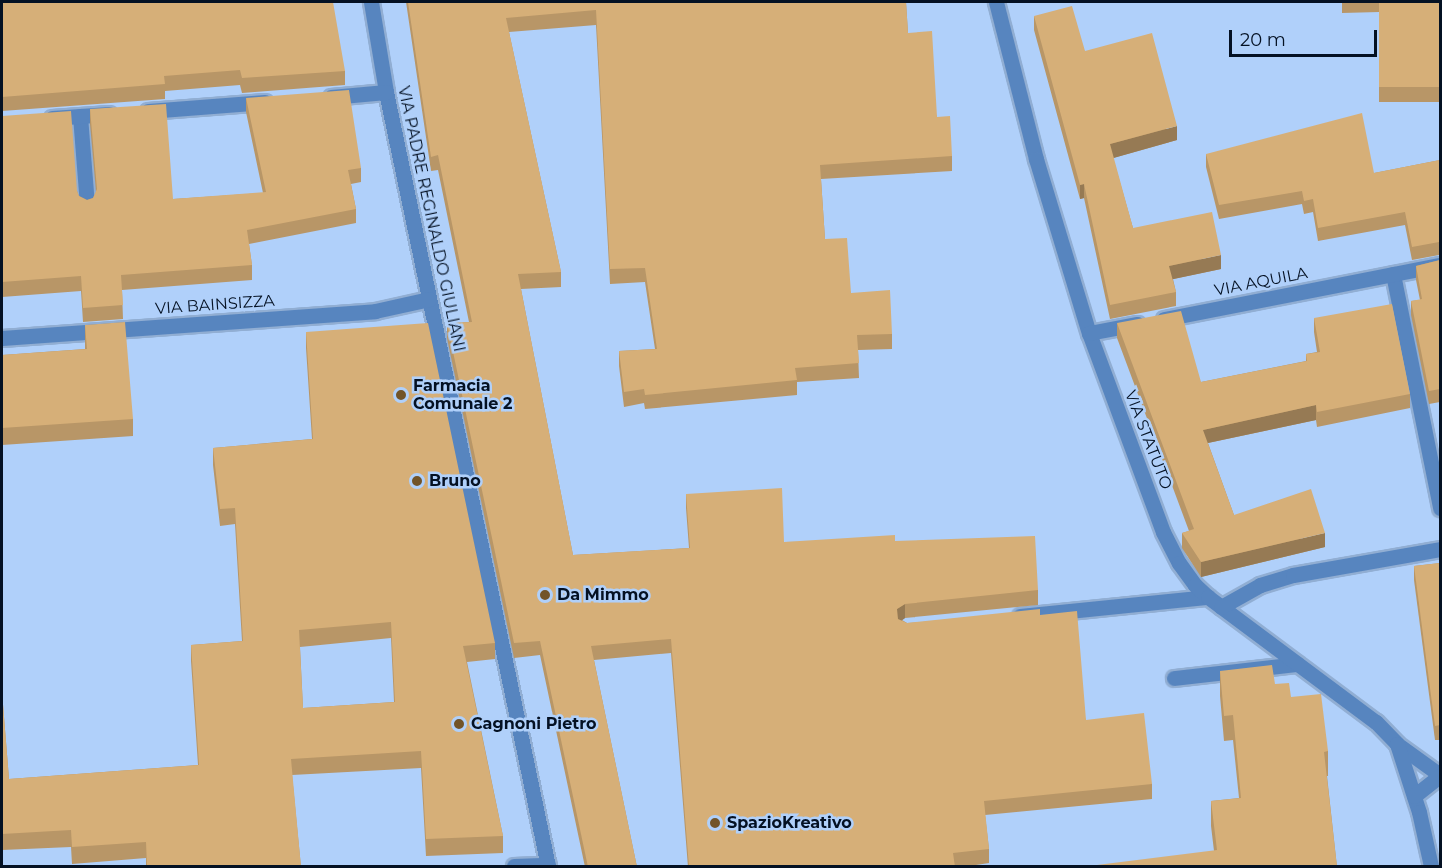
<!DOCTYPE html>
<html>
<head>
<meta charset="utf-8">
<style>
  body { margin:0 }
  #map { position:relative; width:1442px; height:868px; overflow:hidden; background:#b0d0fa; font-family:Montserrat,sans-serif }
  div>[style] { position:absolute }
  .roads { filter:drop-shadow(2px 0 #91aed3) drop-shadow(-2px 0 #91aed3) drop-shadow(0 2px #91aed3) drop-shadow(0 -2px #91aed3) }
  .lane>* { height:15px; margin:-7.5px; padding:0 7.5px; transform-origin:7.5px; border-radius:7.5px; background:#5785bf }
  .street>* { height:15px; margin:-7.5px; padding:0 7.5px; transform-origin:7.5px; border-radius:7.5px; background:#5785bf }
  .wall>* { inset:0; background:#b89667 }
  .shaded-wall>* { inset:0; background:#967a54 }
  .building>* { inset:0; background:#d6af78 }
  .dots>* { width:16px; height:16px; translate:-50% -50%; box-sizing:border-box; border:3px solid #b0d0fa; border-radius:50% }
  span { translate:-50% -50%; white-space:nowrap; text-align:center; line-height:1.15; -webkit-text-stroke:5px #b0d0fa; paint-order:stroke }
  .street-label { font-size:16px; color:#041123 }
  .poi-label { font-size:16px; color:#041123; font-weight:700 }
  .left { translate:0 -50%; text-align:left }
  .frame { position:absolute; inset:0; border:3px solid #041123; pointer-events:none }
  .scale { position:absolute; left:1229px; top:30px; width:148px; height:27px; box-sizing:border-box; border:3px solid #041123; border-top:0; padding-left:8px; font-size:18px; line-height:21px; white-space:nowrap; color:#041123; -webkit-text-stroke:4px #b0d0fa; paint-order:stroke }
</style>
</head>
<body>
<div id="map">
  <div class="roads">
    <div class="lane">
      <i style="left:80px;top:116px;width:89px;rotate:85.5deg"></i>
      <i style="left:1393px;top:274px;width:239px;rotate:78.6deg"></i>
      <i style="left:1020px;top:616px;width:189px;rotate:-5.8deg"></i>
      <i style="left:1174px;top:678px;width:124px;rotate:-6.5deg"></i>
      <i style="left:514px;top:866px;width:34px;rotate:-2deg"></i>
    </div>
    <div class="street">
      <i style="left:371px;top:2px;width:91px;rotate:80.5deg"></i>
      <i style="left:386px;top:92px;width:791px;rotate:78.18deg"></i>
      <i style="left:996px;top:2px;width:162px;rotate:75.7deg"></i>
      <i style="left:1036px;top:159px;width:182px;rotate:73.1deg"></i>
      <i style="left:1089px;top:333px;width:212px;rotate:69.6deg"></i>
      <i style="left:1163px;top:532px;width:35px;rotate:63deg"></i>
      <i style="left:1179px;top:563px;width:27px;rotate:54deg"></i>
      <i style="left:1195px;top:585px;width:18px;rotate:43deg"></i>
      <i style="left:1208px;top:597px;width:209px;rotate:36.7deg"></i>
      <i style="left:1376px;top:722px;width:30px;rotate:46deg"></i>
      <i style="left:1397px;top:744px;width:53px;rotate:35.8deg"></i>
      <i style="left:331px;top:97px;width:55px;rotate:-5.2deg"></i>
      <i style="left:148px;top:111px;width:117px;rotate:-4.4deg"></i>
      <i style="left:52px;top:118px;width:57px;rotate:-4deg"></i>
      <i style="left:1164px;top:319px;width:281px;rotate:-11.1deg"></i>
      <i style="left:1089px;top:333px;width:49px;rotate:-10.6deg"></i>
      <i style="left:2px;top:338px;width:374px;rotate:-4.1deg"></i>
      <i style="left:375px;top:311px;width:55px;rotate:-12.5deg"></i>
      <i style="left:1221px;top:607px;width:45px;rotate:-29.4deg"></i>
      <i style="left:1260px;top:585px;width:34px;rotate:-17deg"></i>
      <i style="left:1293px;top:575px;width:149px;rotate:-10deg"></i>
      <i style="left:1397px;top:744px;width:71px;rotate:72.1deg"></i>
      <i style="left:1419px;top:812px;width:55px;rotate:77.5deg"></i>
      <i style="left:1414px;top:796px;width:33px;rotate:-38deg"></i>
    </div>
  </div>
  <div class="wall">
    <i style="clip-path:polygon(2px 2px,345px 71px,345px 85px,242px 93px,240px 85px,165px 91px,165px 99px,2px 111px)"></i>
    <i style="clip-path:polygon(406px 2px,906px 2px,908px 33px,937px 117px,952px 156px,952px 171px,821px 179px,825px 239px,851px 293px,892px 334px,892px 349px,858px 350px,859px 378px,797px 382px,797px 395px,645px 409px,644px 403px,624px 407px,619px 366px,619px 351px,655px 349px,645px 282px,610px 284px,596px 25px,509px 32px,561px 272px,561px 287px,521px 289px,573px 555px,689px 548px,686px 508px,686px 494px,784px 542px,895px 541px,1038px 590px,1038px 605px,905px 618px,902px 620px,907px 623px,1040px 615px,1086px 720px,1152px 784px,1152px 799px,985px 815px,989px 849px,989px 863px,963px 867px,688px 867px,671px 653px,594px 660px,637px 867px,585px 867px,540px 655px,514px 658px,447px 338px,447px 323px,469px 322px,438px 170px,431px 171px)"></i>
    <i style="clip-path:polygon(1342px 2px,1440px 2px,1440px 102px,1379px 102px,1379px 12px,1342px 13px)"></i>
    <i style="clip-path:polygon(1034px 16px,1085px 51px,1177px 140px,1113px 158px,1133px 228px,1221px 269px,1173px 279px,1176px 292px,1176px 306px,1110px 319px,1084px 198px,1080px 199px,1034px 30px)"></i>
    <i style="clip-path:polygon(246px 98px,361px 168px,361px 182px,351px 184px,356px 209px,356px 223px,249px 244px,252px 265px,252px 280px,122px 290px,123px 319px,83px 322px,81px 291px,2px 297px,2px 116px,77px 191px,79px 196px,87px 200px,93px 198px,96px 192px,90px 124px,90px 109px,173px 199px,263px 193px,246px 112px)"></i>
    <i style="clip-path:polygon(1206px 154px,1374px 173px,1440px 160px,1440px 256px,1439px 255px,1412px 260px,1405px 225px,1318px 241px,1313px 212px,1304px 214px,1302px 204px,1219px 219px,1206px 167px)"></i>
    <i style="clip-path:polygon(1440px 260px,1440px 402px,1429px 404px,1411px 315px,1411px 301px,1420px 300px,1416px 280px,1416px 266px)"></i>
    <i style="clip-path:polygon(1314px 318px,1410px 394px,1410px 408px,1317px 427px,1316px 420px,1208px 443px,1234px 515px,1325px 547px,1201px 577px,1182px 548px,1182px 533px,1189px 531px,1117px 338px,1117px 323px,1201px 382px,1306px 361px,1306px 354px,1317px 352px,1314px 332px)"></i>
    <i style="clip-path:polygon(85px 325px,133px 419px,133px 436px,2px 445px,2px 355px,85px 349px)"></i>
    <i style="clip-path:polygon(evenodd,306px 332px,495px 643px,495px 659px,467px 662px,503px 836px,503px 853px,426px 856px,421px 768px,292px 775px,301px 867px,146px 867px,146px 858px,72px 864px,71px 847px,2px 850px,2px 692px,9px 779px,198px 765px,191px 661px,191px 645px,242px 641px,235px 524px,220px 526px,213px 465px,213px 448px,312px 439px,306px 348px,306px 332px,391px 638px,394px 702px,303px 708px,300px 647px,391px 638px)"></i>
    <i style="clip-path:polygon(1440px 563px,1440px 740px,1435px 740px,1414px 580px,1414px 566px)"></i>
    <i style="clip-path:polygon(1220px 671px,1275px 684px,1291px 697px,1328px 751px,1328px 776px,1327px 776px,1337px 867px,1214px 851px,1211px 826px,1211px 801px,1239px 798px,1233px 740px,1224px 741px,1220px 696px)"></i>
  </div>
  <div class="shaded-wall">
    <i style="clip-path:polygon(1177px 126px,1177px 140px,1110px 159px,1110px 144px)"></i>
    <i style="clip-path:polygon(1084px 184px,1084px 198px,1080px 199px,1080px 185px)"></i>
    <i style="clip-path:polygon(1221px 255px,1221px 269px,1169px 280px,1169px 266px)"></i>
    <i style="clip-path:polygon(1316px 405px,1316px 420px,1203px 444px,1203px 430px)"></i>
    <i style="clip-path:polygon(1325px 533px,1325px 547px,1201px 577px,1201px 562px)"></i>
    <i style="clip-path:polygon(905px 604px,905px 618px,897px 624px,897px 609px)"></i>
  </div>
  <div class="building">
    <i style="clip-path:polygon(2px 2px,333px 2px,345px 71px,242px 78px,240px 70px,164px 76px,165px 84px,2px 97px)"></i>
    <i style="clip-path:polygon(408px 2px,906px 2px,908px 33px,932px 31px,937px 117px,950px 116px,952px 156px,820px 165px,825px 239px,847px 238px,851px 293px,890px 290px,892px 334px,857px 335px,859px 363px,795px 368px,797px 380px,645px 395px,644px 389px,624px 392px,619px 351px,657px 349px,645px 268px,610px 269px,596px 10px,506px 18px,561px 272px,518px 274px,573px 555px,690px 548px,686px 494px,782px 488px,784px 542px,895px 535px,895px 541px,1035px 536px,1038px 590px,905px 604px,897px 609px,898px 619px,907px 623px,1040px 609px,1040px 615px,1077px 611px,1086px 720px,1144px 713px,1152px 784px,984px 801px,989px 849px,953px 853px,955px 867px,689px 867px,671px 639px,591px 646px,637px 867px,588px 867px,540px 641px,514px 643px,447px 323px,472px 322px,438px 155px,431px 157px)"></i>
    <i style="clip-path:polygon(1379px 2px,1440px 2px,1440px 87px,1379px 87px)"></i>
    <i style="clip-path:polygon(1072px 6px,1085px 51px,1152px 33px,1177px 126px,1110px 144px,1133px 228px,1212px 212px,1221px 255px,1169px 266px,1176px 292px,1110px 305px,1084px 184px,1080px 185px,1034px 16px)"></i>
    <i style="clip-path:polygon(349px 90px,361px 168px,348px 170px,356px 209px,247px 230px,252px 265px,121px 275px,123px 305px,83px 308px,81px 276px,2px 282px,2px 116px,71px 111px,77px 191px,79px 196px,87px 200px,93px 198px,97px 189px,90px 109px,166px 104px,173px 199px,266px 192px,246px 98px)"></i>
    <i style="clip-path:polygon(1362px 113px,1374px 173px,1440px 160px,1440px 243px,1439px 242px,1412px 247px,1405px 212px,1318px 228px,1313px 199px,1304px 201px,1302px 191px,1219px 205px,1206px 154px)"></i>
    <i style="clip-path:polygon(1440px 260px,1440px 389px,1429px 391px,1411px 301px,1422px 299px,1416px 266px)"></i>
    <i style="clip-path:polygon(1392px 304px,1410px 394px,1317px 412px,1316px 405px,1203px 430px,1234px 515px,1311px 489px,1325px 533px,1201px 562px,1182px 533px,1194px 529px,1117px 323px,1181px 311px,1201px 382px,1307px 361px,1306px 354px,1320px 352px,1314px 318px)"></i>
    <i style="clip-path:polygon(125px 322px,133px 419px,2px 428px,2px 355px,87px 349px,85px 325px)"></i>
    <i style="clip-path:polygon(evenodd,428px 323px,495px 643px,463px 646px,503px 836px,426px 839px,421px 751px,291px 759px,301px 867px,147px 867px,146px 842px,72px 847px,71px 830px,2px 834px,2px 692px,9px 779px,199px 765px,191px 645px,243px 641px,235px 508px,220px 509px,213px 448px,313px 439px,306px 332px,428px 323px,391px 622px,395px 702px,303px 708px,299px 630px,391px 622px)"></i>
    <i style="clip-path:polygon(1440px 563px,1440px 725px,1435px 726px,1414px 566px)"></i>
    <i style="clip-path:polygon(1272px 665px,1275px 684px,1289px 683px,1291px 697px,1321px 694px,1328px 751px,1324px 752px,1337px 867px,1081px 867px,1217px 850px,1211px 801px,1241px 798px,1233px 715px,1224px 716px,1220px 671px)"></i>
  </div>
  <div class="dots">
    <i style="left:401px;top:395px;background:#725428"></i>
    <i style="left:417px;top:481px;background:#725428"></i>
    <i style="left:545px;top:595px;background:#725428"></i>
    <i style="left:459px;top:724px;background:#725428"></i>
    <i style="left:715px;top:823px;background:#725428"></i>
  </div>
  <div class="street-label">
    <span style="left:431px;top:219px;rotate:78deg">VIA PADRE REGINALDO GIULIANI</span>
    <span style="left:1261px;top:282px;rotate:-11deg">VIA AQUILA</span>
    <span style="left:215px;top:305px;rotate:-4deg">VIA BAINSIZZA</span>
    <span style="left:1148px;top:440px;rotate:69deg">VIA STATUTO</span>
  </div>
  <div class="poi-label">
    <span class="left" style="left:413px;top:395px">Farmacia<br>Comunale 2</span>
    <span class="left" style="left:429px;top:481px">Bruno</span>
    <span class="left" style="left:557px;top:595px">Da Mimmo</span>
    <span class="left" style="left:471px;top:724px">Cagnoni Pietro</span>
    <span class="left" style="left:727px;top:823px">SpazioKreativo</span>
  </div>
  <div class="frame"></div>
  <div class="scale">20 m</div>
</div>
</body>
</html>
